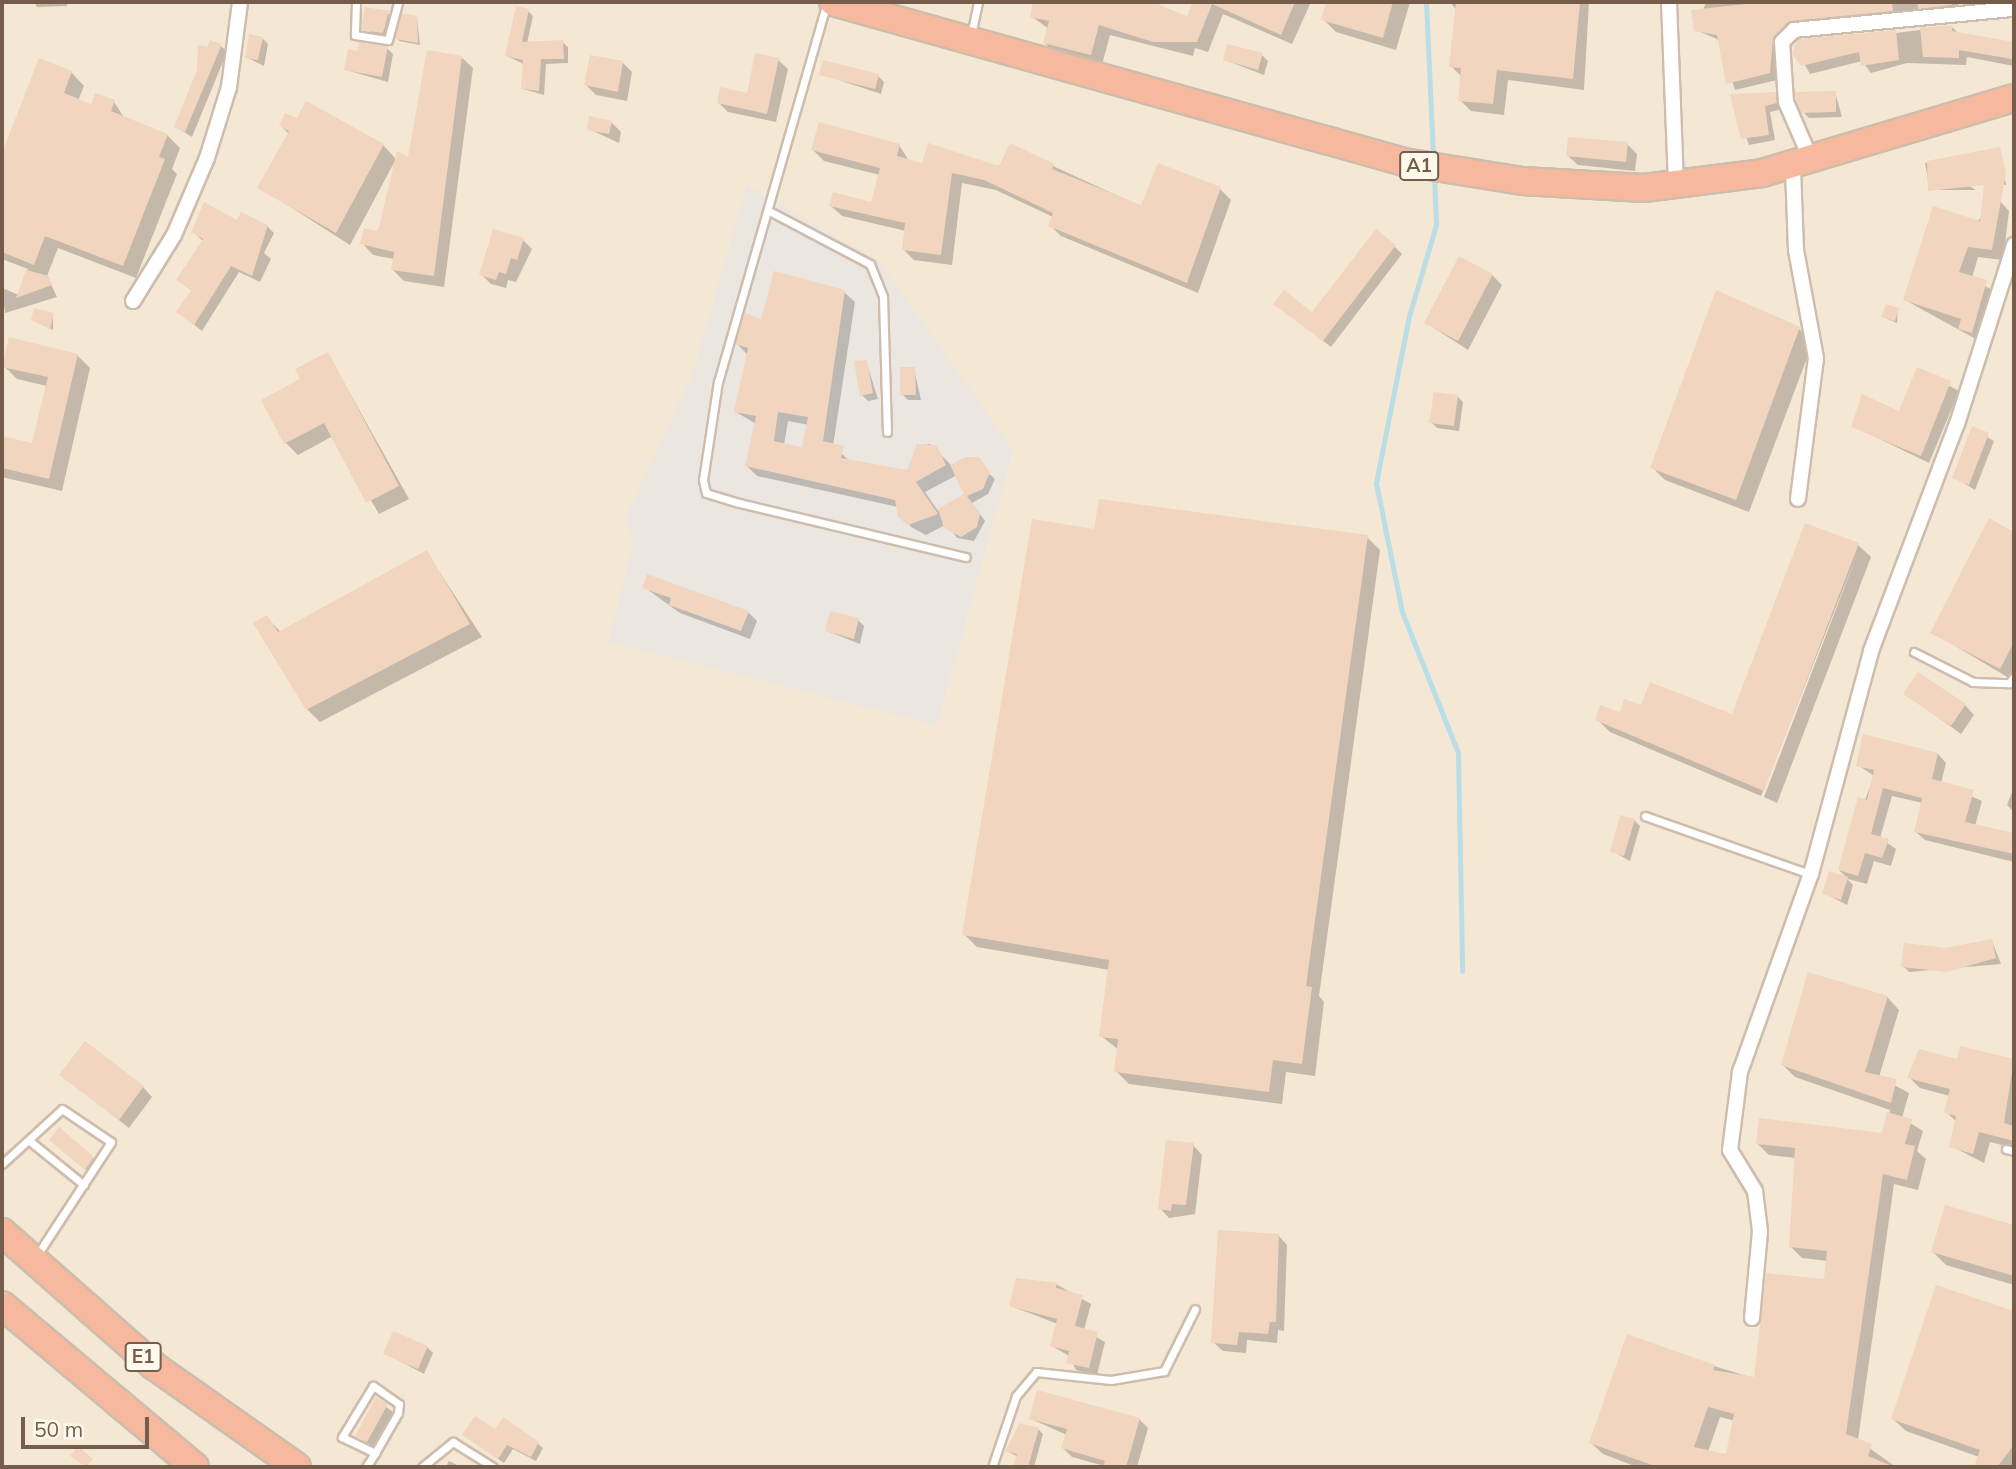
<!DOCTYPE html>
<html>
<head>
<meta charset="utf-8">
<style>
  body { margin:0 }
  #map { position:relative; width:2016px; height:1469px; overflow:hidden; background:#fcf5e6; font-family:Mulish,sans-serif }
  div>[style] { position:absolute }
  .residential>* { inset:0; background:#f4e7d4 }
  .industrial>* { inset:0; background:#ece6e0 }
  .shadow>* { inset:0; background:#0003 }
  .stream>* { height:5px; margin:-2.5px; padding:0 2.5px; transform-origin:2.5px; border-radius:2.5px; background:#badde6 }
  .building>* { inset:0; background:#f1d5be }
  .roads { filter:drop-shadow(2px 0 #cebdac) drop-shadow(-2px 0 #cebdac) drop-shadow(0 2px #cebdac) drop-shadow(0 -2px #cebdac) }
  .lane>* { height:7px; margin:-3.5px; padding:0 3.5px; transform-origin:3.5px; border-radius:3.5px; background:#fff }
  .street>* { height:14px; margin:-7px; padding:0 7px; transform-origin:7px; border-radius:7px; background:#fff }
  .highway>* { height:26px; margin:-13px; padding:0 13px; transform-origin:13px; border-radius:13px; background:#f6b99e }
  span { translate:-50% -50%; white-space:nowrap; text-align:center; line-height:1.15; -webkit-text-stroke:5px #fff9ec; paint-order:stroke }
  .shield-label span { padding:2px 5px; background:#fff9ec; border:2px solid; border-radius:5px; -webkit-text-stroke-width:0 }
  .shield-label { font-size:19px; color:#755c4b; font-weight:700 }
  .frame { position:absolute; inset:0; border:4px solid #755c4b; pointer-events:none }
  .scale { position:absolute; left:21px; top:1417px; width:128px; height:32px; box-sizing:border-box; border:4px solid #755c4b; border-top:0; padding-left:9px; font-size:21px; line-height:24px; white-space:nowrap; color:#755c4b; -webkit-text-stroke:5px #fff9ec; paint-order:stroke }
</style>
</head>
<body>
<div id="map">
  <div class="residential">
    <i style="clip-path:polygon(2px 2px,2014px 2px,2014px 1467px,2px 1467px)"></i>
  </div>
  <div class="industrial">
    <i style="clip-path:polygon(747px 185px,880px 262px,1013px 450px,937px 725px,608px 642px,633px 542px,625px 519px,693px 373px)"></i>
  </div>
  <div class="shadow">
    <i style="clip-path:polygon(34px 2px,67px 2px,67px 6px,37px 7px)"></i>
    <i style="clip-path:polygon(1033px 2px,1152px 2px,1188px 18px,1195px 2px,1311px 2px,1292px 44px,1223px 14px,1208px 52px,1195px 48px,1193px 56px,1110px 35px,1102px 65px,1056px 54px,1045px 43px,1049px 29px,1031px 16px)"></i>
    <i style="clip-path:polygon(1328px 2px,1410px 2px,1396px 50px,1336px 32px,1323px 19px)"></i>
    <i style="clip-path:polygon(1450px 2px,1589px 2px,1584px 90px,1508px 80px,1504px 115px,1471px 111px,1460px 100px,1462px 77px,1451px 66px,1457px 11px)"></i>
    <i style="clip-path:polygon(1706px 2px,1958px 2px,1958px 12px,1800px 27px,1780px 45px,1777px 80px,1735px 90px,1719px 40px,1696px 30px)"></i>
    <i style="clip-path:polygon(1966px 2px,2014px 2px,2014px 6px,1972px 8px)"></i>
    <i style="clip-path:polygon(528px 11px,533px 16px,527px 43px,562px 42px,568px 47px,568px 63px,546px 64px,544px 95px,523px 89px,524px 64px,507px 56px)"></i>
    <i style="clip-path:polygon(388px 13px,394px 19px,389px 38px,363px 29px)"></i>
    <i style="clip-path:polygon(417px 18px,420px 45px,399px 41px,397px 38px)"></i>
    <i style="clip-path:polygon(1951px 26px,1959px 34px,2014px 44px,2014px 66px,1967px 57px,1966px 65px,1907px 63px,1871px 73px,1862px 61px,1810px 74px,1794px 46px)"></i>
    <i style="clip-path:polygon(262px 38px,268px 44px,264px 66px,246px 57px)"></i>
    <i style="clip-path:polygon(221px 46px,227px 52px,192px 137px,176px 127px,208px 49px)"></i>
    <i style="clip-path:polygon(387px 48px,393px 54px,388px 82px,346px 70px,359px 53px)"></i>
    <i style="clip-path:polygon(1262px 55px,1268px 61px,1264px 75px,1225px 60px)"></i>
    <i style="clip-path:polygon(461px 57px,473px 68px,444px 287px,404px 281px,393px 270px,394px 259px,373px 255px,362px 243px,379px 233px)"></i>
    <i style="clip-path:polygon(40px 60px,71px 72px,84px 86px,78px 101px,92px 106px,114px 102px,125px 119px,167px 135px,180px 148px,172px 169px,177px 174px,136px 278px,58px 248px,47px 276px,57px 297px,5px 313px,2px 288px,19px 295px,28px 269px,2px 259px,2px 158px)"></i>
    <i style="clip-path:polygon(778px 60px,788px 69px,776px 122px,728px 112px,719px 103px,748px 95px)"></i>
    <i style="clip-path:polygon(623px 63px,632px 72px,627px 101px,596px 95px,586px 85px)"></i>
    <i style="clip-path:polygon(821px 74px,878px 76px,884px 82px,881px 94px)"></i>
    <i style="clip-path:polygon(1835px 92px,1842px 117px,1809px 118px,1803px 112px)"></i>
    <i style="clip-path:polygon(1775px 94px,1782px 109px,1770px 112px,1775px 140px,1749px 145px,1732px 96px)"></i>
    <i style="clip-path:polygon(611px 122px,621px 132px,619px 143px,589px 129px)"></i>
    <i style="clip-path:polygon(281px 126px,383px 145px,396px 159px,350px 245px,259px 187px,289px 134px)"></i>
    <i style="clip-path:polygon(1627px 144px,1637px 154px,1635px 171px,1578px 165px,1568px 156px)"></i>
    <i style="clip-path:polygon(899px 145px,909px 161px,923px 165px,1053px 166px,1142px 207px,1220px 189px,1231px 200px,1198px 293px,1061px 236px,1050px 225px,1053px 217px,996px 190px,962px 183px,952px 265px,914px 260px,903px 249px,906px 231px,842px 216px,831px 206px,873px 205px,880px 175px,824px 161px,813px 150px)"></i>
    <i style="clip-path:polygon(1999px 149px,2006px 185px,1954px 177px,1976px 190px,1930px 190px,1925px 163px)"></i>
    <i style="clip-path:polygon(1998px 199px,2009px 211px,2003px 260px,1978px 257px,1972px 278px,1997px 293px,1983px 343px,1905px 300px)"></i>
    <i style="clip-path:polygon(238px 223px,267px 226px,274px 233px,264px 253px,271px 259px,260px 282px,239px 272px,202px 331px,178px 312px,192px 291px,178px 280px,203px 241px,193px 232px)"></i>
    <i style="clip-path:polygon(523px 240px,532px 249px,516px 282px,508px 280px,506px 288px,491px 284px,481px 274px)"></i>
    <i style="clip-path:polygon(1394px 246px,1402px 254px,1331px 347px,1275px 304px,1313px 315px)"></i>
    <i style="clip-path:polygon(1492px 275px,1502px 285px,1468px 350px,1426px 323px)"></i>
    <i style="clip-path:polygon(evenodd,844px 292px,855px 302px,833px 446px,852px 463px,909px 472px,918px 446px,930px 444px,952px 466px,972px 458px,995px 479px,988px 494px,972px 503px,985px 521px,974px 541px,957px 538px,947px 524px,926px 535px,911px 527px,898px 507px,757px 476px,747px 466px,756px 424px,736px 412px,748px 355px,737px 344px,762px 321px,844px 292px,788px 421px,809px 425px,804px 449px,784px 445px,788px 421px,844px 292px,957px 475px,966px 495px,938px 511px,925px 492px,957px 475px)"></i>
    <i style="clip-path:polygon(1717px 293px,1799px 329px,1813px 342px,1749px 512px,1665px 480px,1652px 467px)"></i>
    <i style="clip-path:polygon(1898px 309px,1897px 323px,1883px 317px)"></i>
    <i style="clip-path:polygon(53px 315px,53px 330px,33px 320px)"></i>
    <i style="clip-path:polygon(328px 354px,409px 499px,379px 514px,333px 436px,298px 455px,286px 443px,303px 379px)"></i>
    <i style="clip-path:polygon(77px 355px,90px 368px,62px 491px,2px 477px,2px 438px,34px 446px,47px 386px,17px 379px,4px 366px)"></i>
    <i style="clip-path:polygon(866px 361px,878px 399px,868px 401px,862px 395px)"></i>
    <i style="clip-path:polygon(914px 369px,921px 400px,908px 400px,902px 394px)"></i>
    <i style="clip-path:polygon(1918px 369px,1959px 391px,1929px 463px,1853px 426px,1900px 414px)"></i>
    <i style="clip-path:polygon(1457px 396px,1463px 402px,1459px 431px,1437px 428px,1431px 422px)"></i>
    <i style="clip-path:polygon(1973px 429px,1994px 441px,1975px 490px,1954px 477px)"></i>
    <i style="clip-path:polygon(1989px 521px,2014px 534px,2014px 681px,1932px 632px)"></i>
    <i style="clip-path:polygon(1096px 531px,1367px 537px,1380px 550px,1319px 996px,1324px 1002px,1315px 1076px,1286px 1072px,1282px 1104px,1129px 1084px,1116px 1071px,1119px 1050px,1101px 1036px,1110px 970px,977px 947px,964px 934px)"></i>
    <i style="clip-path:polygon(1858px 545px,1871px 557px,1777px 803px,1764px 797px,1859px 549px,1761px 796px,1610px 732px,1597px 719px,1642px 707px,1733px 716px)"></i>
    <i style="clip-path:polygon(427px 553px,482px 637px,320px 722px,307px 709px,266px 617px,281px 632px)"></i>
    <i style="clip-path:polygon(644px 587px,748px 612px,757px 621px,750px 639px,680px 613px)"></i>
    <i style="clip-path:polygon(858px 620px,864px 626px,860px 644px,827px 631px)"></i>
    <i style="clip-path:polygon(1906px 694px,1965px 705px,1974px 715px,1961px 734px)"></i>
    <i style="clip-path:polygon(1938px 754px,1946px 763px,1941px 783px,1982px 801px,1975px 826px,2014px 835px,2014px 862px,1925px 840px,1916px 832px,1923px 803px,1892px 796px,1880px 838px,1896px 849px,1891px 866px,1874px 861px,1867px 884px,1848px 879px,1839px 870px,1874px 776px,1858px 765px)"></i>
    <i style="clip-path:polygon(2014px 787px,2014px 812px,2007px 805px)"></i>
    <i style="clip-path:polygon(1634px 820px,1640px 826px,1630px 861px,1612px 851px)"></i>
    <i style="clip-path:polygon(1847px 879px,1853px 885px,1847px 905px,1824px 893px)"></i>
    <i style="clip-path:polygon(1992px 941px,2001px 964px,1909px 972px,1903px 966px)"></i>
    <i style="clip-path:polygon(evenodd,1887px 997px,1899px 1010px,1879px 1077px,1909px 1093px,1902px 1118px,1923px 1131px,1917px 1151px,1926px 1159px,1918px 1190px,1894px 1184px,1858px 1440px,1896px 1467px,1637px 1467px,1603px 1454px,1591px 1443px,1714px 1366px,1756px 1379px,1826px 1281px,1828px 1261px,1802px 1258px,1791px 1247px,1796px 1158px,1769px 1155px,1758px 1144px,1883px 1135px,1890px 1110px,1795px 1077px,1782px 1064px,1887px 997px,1720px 1417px,1735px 1421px,1728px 1456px,1708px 1452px,1720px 1417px)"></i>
    <i style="clip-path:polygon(1961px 1048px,2014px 1061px,2014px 1148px,1990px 1142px,1984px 1163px,1951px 1146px,1957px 1122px,1946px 1112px,1950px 1096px,1920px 1088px,1909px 1077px,1958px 1062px)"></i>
    <i style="clip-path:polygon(61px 1075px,143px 1087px,152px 1097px,129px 1128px)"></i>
    <i style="clip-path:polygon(1193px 1145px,1202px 1155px,1195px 1214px,1169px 1218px,1160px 1208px)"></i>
    <i style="clip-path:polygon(58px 1146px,93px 1158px,99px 1164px,92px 1175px)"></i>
    <i style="clip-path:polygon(1946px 1207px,2014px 1227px,2014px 1285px,1946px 1265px,1933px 1252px)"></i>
    <i style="clip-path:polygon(1278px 1235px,1287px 1245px,1284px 1331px,1278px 1330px,1277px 1343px,1247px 1340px,1246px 1353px,1223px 1351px,1213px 1342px)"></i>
    <i style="clip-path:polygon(1056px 1284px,1091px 1304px,1084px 1330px,1105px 1342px,1097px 1375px,1076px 1370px,1069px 1356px,1052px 1346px,1058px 1324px,1011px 1306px)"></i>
    <i style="clip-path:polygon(1937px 1287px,2014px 1313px,2014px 1467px,1976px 1467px,1979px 1457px,1906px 1431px,1893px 1419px)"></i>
    <i style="clip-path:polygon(427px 1347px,433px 1353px,424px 1374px,385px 1353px)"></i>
    <i style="clip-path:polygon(377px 1400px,393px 1412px,374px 1447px,357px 1436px)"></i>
    <i style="clip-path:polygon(1031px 1419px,1139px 1419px,1148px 1428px,1137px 1467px,1108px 1467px,1072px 1457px,1063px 1448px,1067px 1435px)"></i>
    <i style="clip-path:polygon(1038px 1429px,1043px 1434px,1034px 1467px,1015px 1467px,1018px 1457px,1007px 1451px)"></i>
    <i style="clip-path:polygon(495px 1432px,537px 1443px,543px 1448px,536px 1461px,513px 1449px,504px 1463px,464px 1435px)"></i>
    <i style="clip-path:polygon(449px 1461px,461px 1467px,446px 1467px)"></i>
  </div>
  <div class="stream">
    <i style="left:1426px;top:2px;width:156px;rotate:87.4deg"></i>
    <i style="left:1434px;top:175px;width:50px;rotate:87.7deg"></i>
    <i style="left:1436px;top:225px;width:95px;rotate:106.5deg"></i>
    <i style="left:1409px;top:316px;width:170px;rotate:101.2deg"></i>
    <i style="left:1376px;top:483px;width:132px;rotate:78.6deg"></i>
    <i style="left:1402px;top:612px;width:152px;rotate:68.3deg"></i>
    <i style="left:1458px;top:753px;width:218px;rotate:88.9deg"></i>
  </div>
  <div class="building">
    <i style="clip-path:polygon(1033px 2px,1152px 2px,1187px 16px,1193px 2px,1295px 2px,1281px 35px,1212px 4px,1197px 42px,1153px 42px,1099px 25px,1091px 55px,1043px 43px,1049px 21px,1030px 17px)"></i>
    <i style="clip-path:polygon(1326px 2px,1393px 2px,1383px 38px,1321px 20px)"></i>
    <i style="clip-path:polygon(1456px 2px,1580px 2px,1573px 79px,1497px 70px,1493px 104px,1458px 101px,1461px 68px,1449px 67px)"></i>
    <i style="clip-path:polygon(1764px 2px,1892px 2px,1893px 11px,1792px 21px,1773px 38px,1770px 73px,1726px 84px,1717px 35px,1694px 31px,1691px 10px)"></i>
    <i style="clip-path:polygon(1917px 2px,1952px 2px,1952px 5px,1918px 9px)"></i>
    <i style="clip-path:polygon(516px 6px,529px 9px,522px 42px,563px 40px,564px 59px,541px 59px,539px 91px,521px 89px,523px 60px,505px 56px)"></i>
    <i style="clip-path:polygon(365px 7px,389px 11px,383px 33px,361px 30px)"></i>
    <i style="clip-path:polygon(401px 13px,417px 16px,418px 43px,395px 39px)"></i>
    <i style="clip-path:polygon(1952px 25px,1952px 31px,2014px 42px,2012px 59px,1959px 50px,1959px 58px,1923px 57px,1920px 28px)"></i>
    <i style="clip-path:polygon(1896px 30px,1899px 60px,1861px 66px,1859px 52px,1801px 66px,1792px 54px,1798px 39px)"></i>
    <i style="clip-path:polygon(249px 34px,263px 37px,258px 60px,245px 58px)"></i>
    <i style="clip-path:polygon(210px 40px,222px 44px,185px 132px,174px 127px,197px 70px,198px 45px,207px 47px)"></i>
    <i style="clip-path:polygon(359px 42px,388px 46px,382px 77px,344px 70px,348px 49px,358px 51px)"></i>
    <i style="clip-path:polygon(1227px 44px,1263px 53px,1258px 70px,1223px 60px)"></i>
    <i style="clip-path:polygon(427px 50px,462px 56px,434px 276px,391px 270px,394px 252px,360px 244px,364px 228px,378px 231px,397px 151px,408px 157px)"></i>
    <i style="clip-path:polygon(755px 53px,779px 58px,767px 114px,717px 103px,720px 87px,747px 93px)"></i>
    <i style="clip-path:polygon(590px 55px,623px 61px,618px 92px,584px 85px)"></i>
    <i style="clip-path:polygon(39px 58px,72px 71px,64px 93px,91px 104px,95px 93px,115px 100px,111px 111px,168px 134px,159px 157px,165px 159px,123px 266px,45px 236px,34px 265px,2px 252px,2px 153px)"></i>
    <i style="clip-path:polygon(823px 60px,879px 74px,875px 89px,819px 75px)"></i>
    <i style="clip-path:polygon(1836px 91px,1836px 112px,1801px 113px,1796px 100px,1795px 92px)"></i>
    <i style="clip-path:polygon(1776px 92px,1777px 103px,1765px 106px,1769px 135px,1741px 139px,1730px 94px)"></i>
    <i style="clip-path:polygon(306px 101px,384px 144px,336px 233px,257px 188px,289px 131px,279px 126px,285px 113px,297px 118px)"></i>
    <i style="clip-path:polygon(589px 116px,612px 121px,609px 134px,587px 130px)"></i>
    <i style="clip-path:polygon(819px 122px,900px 144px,897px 156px,922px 163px,928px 143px,999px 166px,1010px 143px,1054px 164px,1052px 169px,1141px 205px,1158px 163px,1221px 187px,1187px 283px,1048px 226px,1053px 213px,984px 180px,952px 173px,941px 255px,902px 250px,905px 223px,829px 206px,833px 192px,871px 202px,880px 168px,811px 150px)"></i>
    <i style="clip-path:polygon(1568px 137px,1628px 142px,1626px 162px,1566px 156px)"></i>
    <i style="clip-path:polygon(2000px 147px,2006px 173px,1992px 250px,1968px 247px,1959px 272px,1987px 280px,1972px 333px,1958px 329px,1961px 319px,1903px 300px,1933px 206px,1980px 221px,1984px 185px,1928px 191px,1927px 161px)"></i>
    <i style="clip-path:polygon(204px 202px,237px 220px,241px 212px,268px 225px,252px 276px,231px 266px,194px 325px,176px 312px,191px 290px,176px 280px,203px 239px,191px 232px)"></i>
    <i style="clip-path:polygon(493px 229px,524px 238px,517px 260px,511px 258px,506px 274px,499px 272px,496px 280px,479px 275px)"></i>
    <i style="clip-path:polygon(1376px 229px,1396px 245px,1323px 341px,1273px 304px,1284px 290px,1312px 312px)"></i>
    <i style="clip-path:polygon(1459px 256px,1493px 274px,1458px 341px,1424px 323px)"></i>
    <i style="clip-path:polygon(26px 270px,49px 276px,52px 285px,16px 298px)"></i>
    <i style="clip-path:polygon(evenodd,774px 271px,845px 290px,823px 441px,844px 446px,841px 458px,907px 470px,917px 444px,937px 445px,946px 465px,916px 482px,938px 514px,908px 525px,898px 517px,895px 500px,745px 466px,756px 416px,734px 412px,748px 348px,735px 344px,745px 313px,761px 319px,774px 271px,778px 412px,808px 417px,802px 447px,774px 441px,778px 412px)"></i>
    <i style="clip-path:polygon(1716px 290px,1800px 327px,1736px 500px,1650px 468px)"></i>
    <i style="clip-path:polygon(1886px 304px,1899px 308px,1895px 321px,1881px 317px)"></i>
    <i style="clip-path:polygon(34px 308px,54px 313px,50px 329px,31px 320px)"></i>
    <i style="clip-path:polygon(9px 337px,78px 354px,49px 479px,2px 468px,2px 436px,32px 443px,48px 377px,2px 367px)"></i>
    <i style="clip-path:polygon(328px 352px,399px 486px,366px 503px,324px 423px,284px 444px,261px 400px,300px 379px,295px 369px)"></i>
    <i style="clip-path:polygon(867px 360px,873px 393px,860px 396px,854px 361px)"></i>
    <i style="clip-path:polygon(900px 367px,915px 367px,916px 395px,900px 395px)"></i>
    <i style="clip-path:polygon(1917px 367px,1951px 381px,1921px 456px,1851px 427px,1862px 394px,1899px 411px)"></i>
    <i style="clip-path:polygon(1434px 392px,1458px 395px,1454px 426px,1429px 423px)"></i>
    <i style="clip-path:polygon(1972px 426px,1989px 433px,1969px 485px,1952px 478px)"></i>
    <i style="clip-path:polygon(966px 457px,979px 457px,990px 472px,983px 489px,967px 496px,980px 514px,977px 527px,961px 537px,944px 528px,938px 509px,964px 494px,950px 465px)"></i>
    <i style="clip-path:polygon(1099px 499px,1368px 535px,1306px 986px,1312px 987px,1302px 1064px,1273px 1060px,1269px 1092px,1114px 1072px,1118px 1039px,1099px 1037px,1109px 960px,962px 935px,1032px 519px,1094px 529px)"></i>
    <i style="clip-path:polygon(1989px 518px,2014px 532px,2014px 642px,2000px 669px,1930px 633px)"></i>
    <i style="clip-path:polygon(1805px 523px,1859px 543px,1764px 791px,1595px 720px,1600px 705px,1620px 712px,1624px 699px,1641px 705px,1650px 682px,1732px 714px)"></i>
    <i style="clip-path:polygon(427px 550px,470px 624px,306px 710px,253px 623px,267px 615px,278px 632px)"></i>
    <i style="clip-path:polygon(647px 574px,749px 611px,741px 631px,669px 605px,671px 598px,642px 588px)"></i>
    <i style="clip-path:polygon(830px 611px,859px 618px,854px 639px,825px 631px)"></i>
    <i style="clip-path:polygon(1918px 672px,1966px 704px,1951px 726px,1903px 694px)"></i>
    <i style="clip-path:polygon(1863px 734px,1938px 753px,1932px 779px,1974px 790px,1965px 822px,2014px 833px,2014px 854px,1914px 832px,1922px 798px,1883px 788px,1871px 834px,1889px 839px,1882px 858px,1865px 853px,1858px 876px,1838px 870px,1858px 797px,1867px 800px,1874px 770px,1856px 766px)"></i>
    <i style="clip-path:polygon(1620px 815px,1635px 819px,1624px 856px,1610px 852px)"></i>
    <i style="clip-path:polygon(1829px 871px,1848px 877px,1841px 900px,1822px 894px)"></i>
    <i style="clip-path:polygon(1992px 939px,1996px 958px,1947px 972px,1901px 967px,1904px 943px,1945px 948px)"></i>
    <i style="clip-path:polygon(1808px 972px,1888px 996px,1865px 1072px,1897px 1079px,1891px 1103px,1781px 1065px)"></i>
    <i style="clip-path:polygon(85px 1041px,144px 1086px,119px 1120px,59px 1075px)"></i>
    <i style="clip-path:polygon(1960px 1046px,2014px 1059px,2004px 1123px,2014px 1126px,2014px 1141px,1979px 1132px,1973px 1154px,1949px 1147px,1956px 1116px,1944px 1113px,1950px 1089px,1907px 1078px,1919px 1049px,1957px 1059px)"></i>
    <i style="clip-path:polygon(evenodd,1887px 1112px,1912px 1119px,1905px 1144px,1915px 1146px,1907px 1180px,1883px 1174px,1846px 1434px,1872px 1444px,1868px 1456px,1894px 1467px,1658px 1467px,1589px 1443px,1627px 1334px,1715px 1365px,1713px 1370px,1754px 1377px,1766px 1273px,1824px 1279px,1827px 1251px,1789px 1247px,1795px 1148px,1756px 1144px,1759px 1118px,1882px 1133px,1887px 1112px,1708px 1407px,1734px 1414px,1726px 1454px,1694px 1447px,1708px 1407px)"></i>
    <i style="clip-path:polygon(59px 1127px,94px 1157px,85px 1170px,49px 1140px)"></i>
    <i style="clip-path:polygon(1166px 1140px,1194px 1143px,1186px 1205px,1172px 1204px,1171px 1211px,1158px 1209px)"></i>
    <i style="clip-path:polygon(1945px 1205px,2014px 1225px,2014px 1276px,1931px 1252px)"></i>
    <i style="clip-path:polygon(1218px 1230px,1279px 1234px,1276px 1322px,1270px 1322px,1268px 1334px,1239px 1332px,1237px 1345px,1211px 1343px)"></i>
    <i style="clip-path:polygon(1016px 1278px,1057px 1283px,1056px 1288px,1083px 1295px,1075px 1326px,1098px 1332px,1089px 1368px,1066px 1363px,1069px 1351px,1050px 1346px,1057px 1319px,1009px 1306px)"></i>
    <i style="clip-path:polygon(1936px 1285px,2014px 1311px,2014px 1445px,1997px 1467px,1974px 1467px,1980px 1450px,1891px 1419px)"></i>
    <i style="clip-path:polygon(393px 1331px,428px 1346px,418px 1369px,383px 1354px)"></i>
    <i style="clip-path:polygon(1037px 1390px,1140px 1418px,1126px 1467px,1103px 1467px,1105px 1461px,1061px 1448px,1067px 1429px,1029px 1419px)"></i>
    <i style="clip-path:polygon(376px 1397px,388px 1404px,367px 1442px,355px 1436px)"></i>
    <i style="clip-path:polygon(475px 1416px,495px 1429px,503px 1417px,539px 1442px,531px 1457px,507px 1445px,498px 1459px,462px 1435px)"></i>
    <i style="clip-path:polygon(1020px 1423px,1039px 1428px,1028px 1467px,1013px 1467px,1017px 1454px,1005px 1451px)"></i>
    <i style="clip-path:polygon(78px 1446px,93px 1459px,86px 1467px,70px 1456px)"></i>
  </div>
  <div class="roads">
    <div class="lane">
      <i style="left:356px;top:2px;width:33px;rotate:92deg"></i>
      <i style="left:355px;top:35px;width:33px;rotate:9deg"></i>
      <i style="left:388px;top:40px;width:39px;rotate:-75deg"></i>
      <i style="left:827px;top:2px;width:394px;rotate:106deg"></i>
      <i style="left:718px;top:381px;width:100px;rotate:98.6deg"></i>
      <i style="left:703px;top:480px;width:13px;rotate:77deg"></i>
      <i style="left:706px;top:493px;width:34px;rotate:17deg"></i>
      <i style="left:739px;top:503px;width:233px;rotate:13.4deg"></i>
      <i style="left:971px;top:35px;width:34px;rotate:-78deg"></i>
      <i style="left:771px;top:212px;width:112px;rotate:27.7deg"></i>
      <i style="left:870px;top:264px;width:35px;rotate:68deg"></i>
      <i style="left:883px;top:297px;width:135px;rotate:88.3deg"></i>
      <i style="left:1914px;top:652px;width:66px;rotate:27deg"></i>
      <i style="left:1973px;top:682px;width:36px;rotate:2deg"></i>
      <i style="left:2009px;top:683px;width:8px;rotate:-50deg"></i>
      <i style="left:1645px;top:816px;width:175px;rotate:19.4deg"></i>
      <i style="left:31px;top:1142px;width:68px;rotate:39.1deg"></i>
      <i style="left:2006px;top:1149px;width:8px;rotate:14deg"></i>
      <i style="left:2px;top:1164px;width:81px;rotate:-42.5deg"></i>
      <i style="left:62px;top:1109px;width:59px;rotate:34deg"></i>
      <i style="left:111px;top:1142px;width:135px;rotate:123.2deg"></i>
      <i style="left:366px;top:1467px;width:17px;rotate:-57deg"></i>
      <i style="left:375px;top:1453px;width:46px;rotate:-60.1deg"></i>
      <i style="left:398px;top:1413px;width:9px;rotate:-84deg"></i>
      <i style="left:399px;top:1404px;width:32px;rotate:-145deg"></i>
      <i style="left:373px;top:1386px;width:60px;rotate:121.3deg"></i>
      <i style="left:342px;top:1437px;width:37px;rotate:26deg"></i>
      <i style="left:422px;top:1467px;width:40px;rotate:-39deg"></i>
      <i style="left:453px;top:1442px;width:47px;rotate:32deg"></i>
      <i style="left:992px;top:1467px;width:75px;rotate:-71.3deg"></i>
      <i style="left:1016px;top:1396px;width:31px;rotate:-50deg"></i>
      <i style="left:1036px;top:1372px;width:75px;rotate:6.1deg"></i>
      <i style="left:1111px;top:1380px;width:54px;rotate:-9.6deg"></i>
      <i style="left:1164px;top:1371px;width:69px;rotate:-63.4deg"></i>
    </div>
    <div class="street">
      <i style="left:1669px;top:2px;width:180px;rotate:87.8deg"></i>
      <i style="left:1812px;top:162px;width:65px;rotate:-113.4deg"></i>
      <i style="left:1786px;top:102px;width:60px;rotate:-93.8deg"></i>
      <i style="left:1782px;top:42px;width:17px;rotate:-45deg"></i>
      <i style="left:1794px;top:30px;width:221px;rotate:-5.5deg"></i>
      <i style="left:1793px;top:168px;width:82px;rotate:87.9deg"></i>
      <i style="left:1796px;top:250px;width:110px;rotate:79.5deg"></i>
      <i style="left:1816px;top:358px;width:142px;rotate:97.3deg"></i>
      <i style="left:133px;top:301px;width:78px;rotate:-58.2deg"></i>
      <i style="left:174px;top:235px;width:84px;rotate:-66.8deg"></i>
      <i style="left:207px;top:158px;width:74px;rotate:-72.8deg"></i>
      <i style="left:229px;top:87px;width:86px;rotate:-82.6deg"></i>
      <i style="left:1752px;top:1318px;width:87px;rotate:-84.7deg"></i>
      <i style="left:1760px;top:1231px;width:40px;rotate:-97.1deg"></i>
      <i style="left:1755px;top:1191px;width:48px;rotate:-121.4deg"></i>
      <i style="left:1730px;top:1150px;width:79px;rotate:-82.7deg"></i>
      <i style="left:1740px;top:1072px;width:210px;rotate:-70.3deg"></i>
      <i style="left:1811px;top:874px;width:231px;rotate:-74.9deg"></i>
      <i style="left:1871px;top:651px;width:243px;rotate:-69.3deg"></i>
      <i style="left:1957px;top:424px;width:188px;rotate:-72.3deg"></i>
    </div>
    <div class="highway">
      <i style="left:833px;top:2px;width:593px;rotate:15.65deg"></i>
      <i style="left:1404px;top:162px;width:120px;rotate:9.1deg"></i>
      <i style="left:1522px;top:181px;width:122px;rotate:3.3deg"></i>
      <i style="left:1644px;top:188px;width:119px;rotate:-7.2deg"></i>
      <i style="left:1762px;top:173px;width:263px;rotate:-16.6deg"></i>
      <i style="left:2px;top:1232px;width:203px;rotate:41.4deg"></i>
      <i style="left:154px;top:1366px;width:175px;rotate:35.2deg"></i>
      <i style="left:2px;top:1305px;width:252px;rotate:40deg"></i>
    </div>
  </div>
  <div class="shield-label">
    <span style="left:1419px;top:166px">A1</span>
    <span style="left:143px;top:1357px">E1</span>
  </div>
  <div class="frame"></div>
  <div class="scale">50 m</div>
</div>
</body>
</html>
